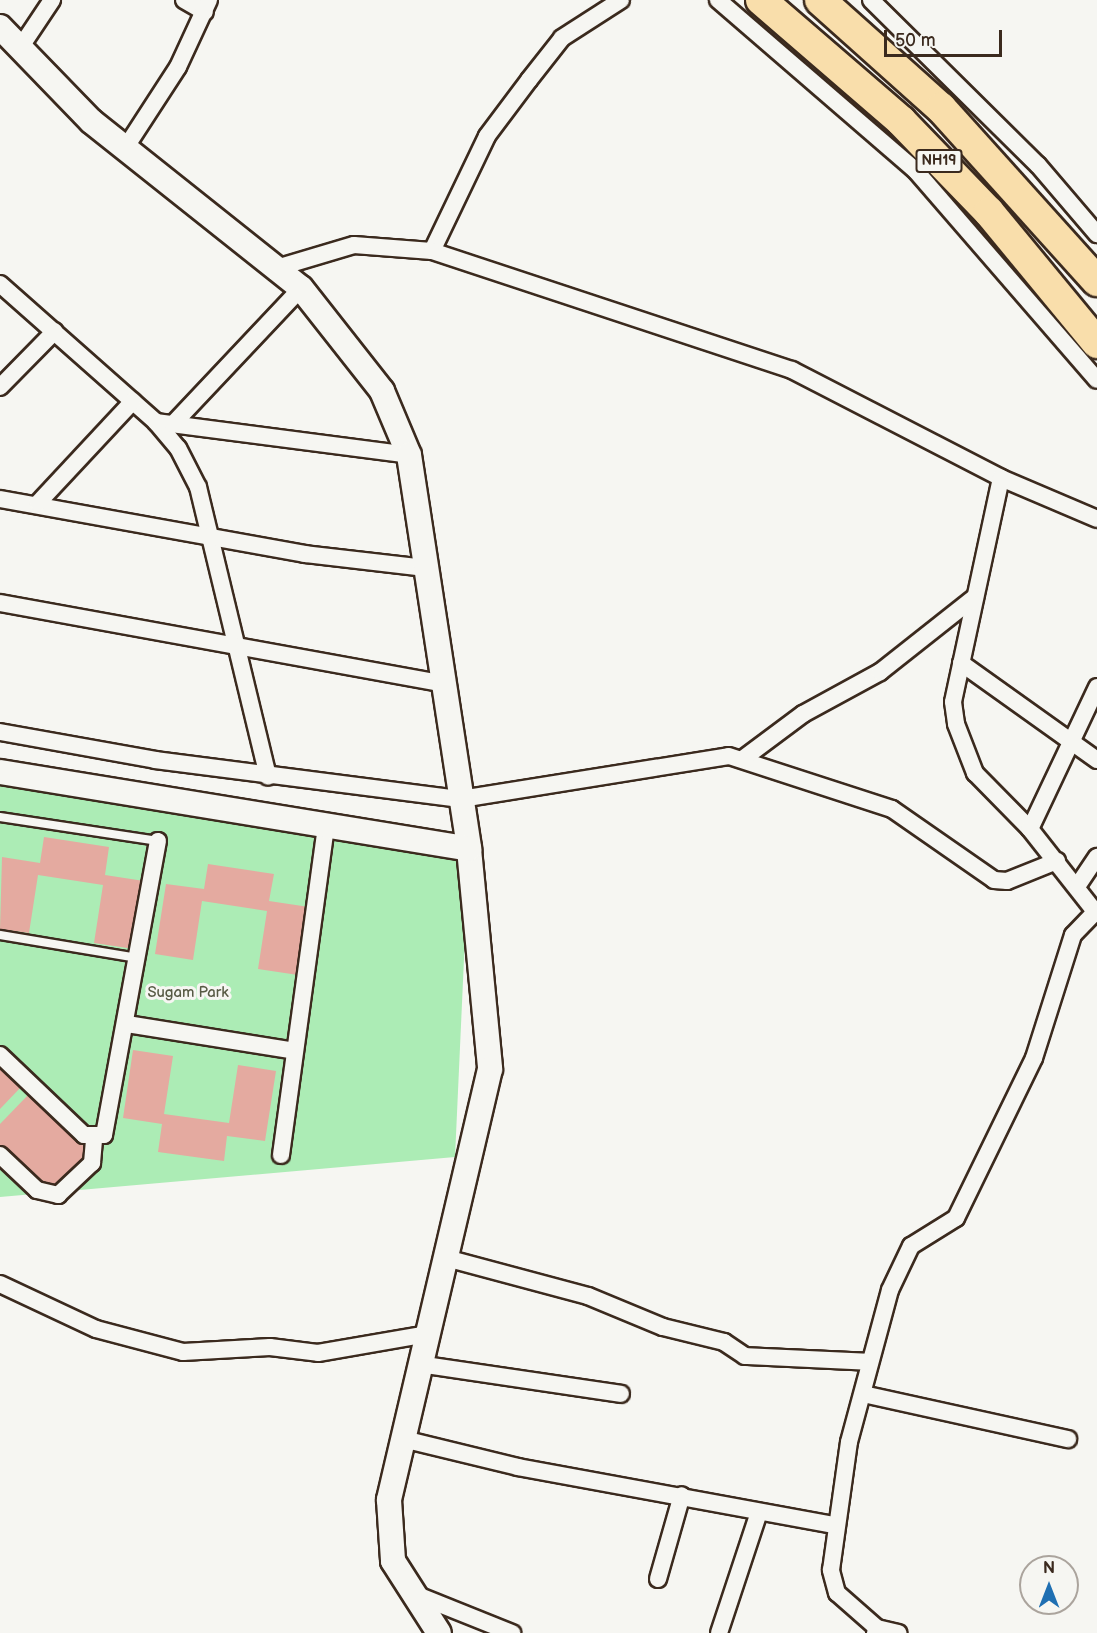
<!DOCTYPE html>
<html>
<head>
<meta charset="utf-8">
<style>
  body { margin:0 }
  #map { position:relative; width:1097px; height:1633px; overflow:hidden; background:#f6f6f2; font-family:"Balsamiq Sans",sans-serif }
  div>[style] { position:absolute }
  .green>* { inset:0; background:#acecb5 }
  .building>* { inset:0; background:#e4aaa0 }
  .roads { filter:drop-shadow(2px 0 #3b2a1e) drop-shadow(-2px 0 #3b2a1e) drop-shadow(0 2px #3b2a1e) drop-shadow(0 -2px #3b2a1e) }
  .lane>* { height:8px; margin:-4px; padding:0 4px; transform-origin:4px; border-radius:4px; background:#f6f6f2 }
  .street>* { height:16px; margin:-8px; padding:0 8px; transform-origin:8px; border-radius:8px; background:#f6f6f2 }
  .secondary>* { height:24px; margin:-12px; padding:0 12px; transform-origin:12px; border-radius:12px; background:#f6f6f2 }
  .highway>* { height:30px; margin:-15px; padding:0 15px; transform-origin:15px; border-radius:15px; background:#f9deab }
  span { translate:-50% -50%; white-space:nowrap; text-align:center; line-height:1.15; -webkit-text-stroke:6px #f6f6f2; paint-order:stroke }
  .shield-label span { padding:2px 4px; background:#f6f6f2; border:2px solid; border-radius:4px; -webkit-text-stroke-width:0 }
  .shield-label { font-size:14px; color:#3b2a1e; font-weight:700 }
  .park-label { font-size:15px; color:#575a44 }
  .north { position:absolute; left:1019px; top:1555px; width:60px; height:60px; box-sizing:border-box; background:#f6f6f2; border:2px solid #aba49d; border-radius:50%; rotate:0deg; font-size:16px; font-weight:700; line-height:24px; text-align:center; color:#3b2a1e }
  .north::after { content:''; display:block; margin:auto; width:21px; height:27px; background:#1f6fb2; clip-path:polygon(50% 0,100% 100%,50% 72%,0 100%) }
  .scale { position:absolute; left:884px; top:30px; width:118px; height:27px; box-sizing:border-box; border:3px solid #3b2a1e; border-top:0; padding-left:8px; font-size:18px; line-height:21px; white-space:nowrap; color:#3b2a1e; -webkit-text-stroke:4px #f6f6f2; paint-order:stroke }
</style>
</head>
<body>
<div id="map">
  <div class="green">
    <i style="clip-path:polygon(0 772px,469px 849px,455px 1157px,0 1197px)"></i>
  </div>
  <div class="building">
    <i style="clip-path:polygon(44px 837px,109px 847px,105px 875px,144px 881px,134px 949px,94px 943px,103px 885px,38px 875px,29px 933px,0 929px,2px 857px,40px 863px)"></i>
    <i style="clip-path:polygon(208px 864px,274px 874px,269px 901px,309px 907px,298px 975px,258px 969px,267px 911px,202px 901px,193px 960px,155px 954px,166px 884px,204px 889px)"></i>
    <i style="clip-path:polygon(133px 1050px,173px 1056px,164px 1114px,229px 1123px,238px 1065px,276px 1071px,265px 1141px,227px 1136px,224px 1161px,158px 1152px,162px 1124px,123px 1118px)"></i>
    <i style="clip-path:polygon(0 1066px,21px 1087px,0 1109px)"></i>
    <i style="clip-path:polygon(29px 1094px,91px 1153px,51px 1194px,0 1145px,0 1124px)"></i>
  </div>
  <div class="roads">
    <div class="lane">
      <i style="left:0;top:817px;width:160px;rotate:8.6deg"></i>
      <i style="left:0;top:935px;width:140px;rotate:9.5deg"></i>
    </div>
    <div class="street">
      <i style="left:184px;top:0;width:24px;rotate:30deg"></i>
      <i style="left:718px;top:0;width:262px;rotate:40.8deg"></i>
      <i style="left:916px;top:171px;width:276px;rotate:49.1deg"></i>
      <i style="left:871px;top:0;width:235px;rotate:44.7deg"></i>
      <i style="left:1038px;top:165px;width:91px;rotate:49.5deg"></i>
      <i style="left:20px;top:48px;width:58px;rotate:-56.3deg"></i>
      <i style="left:126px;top:147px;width:95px;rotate:-57deg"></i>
      <i style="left:178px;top:67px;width:74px;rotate:-65.2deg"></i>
      <i style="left:432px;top:251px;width:127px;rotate:-64.4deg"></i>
      <i style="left:487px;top:136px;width:70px;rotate:-53.1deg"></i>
      <i style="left:529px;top:80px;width:53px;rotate:-51.8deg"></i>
      <i style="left:562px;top:38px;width:70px;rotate:-32.8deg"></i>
      <i style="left:280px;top:267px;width:77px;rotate:-16.6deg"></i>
      <i style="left:354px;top:245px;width:78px;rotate:4.4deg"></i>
      <i style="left:432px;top:251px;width:379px;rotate:18.3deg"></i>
      <i style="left:792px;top:370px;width:235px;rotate:27.3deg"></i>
      <i style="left:1001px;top:478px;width:104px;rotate:23.1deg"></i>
      <i style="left:0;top:284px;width:208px;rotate:41.5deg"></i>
      <i style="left:156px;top:422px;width:34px;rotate:50deg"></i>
      <i style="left:178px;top:448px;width:44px;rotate:62.9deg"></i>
      <i style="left:198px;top:487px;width:298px;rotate:76.4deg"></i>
      <i style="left:0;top:387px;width:78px;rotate:-45.5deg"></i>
      <i style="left:156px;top:422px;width:255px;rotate:7.4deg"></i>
      <i style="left:173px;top:424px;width:187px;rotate:-46.7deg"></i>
      <i style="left:1001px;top:478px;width:229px;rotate:102.1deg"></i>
      <i style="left:953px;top:702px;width:22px;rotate:82deg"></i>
      <i style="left:956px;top:724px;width:53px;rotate:68.8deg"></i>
      <i style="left:975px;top:773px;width:78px;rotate:45.5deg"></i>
      <i style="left:1030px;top:829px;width:108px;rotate:51.8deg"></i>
      <i style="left:0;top:499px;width:310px;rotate:10.2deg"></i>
      <i style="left:305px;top:554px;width:122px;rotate:6.6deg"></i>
      <i style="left:38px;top:503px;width:139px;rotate:-47deg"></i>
      <i style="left:0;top:603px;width:451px;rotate:10.3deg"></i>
      <i style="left:961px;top:663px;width:167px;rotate:35.5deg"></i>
      <i style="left:0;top:732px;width:158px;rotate:10.2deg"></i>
      <i style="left:155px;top:760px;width:308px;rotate:7.3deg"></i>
      <i style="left:461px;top:799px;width:271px;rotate:-9.1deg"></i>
      <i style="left:729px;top:756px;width:171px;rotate:18deg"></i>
      <i style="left:892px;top:809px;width:124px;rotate:34.8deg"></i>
      <i style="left:994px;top:880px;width:13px;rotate:4deg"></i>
      <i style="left:1007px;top:881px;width:54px;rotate:-21.8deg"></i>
      <i style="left:744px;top:758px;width:74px;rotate:-36.7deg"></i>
      <i style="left:803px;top:714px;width:88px;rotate:-28.6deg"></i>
      <i style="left:880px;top:672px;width:121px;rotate:-38.3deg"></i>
      <i style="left:1030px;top:829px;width:157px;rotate:-64.7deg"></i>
      <i style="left:1078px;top:885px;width:34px;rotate:-56deg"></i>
      <i style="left:127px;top:1024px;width:170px;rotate:9.1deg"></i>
      <i style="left:0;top:1055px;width:116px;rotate:43.6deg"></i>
      <i style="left:84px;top:1135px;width:20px"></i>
      <i style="left:104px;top:1135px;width:299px;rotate:-79.6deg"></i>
      <i style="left:0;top:1155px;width:51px;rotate:43.4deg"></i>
      <i style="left:37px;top:1190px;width:22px;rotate:13deg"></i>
      <i style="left:58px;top:1195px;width:47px;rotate:-43.3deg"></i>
      <i style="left:92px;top:1163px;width:25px;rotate:-85deg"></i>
      <i style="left:281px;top:1155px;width:333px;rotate:-82.2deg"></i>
      <i style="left:446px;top:1258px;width:147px;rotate:15deg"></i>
      <i style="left:588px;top:1296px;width:81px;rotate:22.5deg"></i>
      <i style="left:663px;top:1327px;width:63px;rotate:13.8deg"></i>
      <i style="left:724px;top:1342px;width:25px;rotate:34deg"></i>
      <i style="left:745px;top:1356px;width:125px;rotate:2.7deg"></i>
      <i style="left:0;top:1284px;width:106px;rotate:25.1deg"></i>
      <i style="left:96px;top:1329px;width:90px;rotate:14.8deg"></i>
      <i style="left:183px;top:1352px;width:87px;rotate:-3.3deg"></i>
      <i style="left:270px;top:1347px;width:48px;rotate:7.1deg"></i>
      <i style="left:318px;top:1353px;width:112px;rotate:-9.8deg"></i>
      <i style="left:419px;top:1364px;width:204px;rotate:8.4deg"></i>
      <i style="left:863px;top:1394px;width:210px;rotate:12.4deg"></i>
      <i style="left:403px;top:1439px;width:118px;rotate:13.7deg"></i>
      <i style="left:518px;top:1467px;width:322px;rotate:10.4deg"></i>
      <i style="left:658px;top:1579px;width:87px;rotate:-74.1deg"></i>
      <i style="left:412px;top:1593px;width:108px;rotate:21.8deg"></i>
      <i style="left:877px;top:1628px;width:53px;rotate:-138.8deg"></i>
      <i style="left:837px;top:1593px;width:24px;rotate:-105deg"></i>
      <i style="left:831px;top:1570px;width:129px;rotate:-82deg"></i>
      <i style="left:849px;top:1442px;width:157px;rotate:-74.9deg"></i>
      <i style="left:890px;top:1290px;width:49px;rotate:-64.5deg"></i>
      <i style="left:911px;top:1246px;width:53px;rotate:-31.9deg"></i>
      <i style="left:956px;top:1218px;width:178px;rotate:-64deg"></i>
      <i style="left:1034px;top:1058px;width:129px;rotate:-72.4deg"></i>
      <i style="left:1073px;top:935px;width:35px;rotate:-46deg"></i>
      <i style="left:719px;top:1633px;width:127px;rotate:-71.7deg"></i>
      <i style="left:875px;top:1633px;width:5px;rotate:-68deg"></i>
      <i style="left:877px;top:1628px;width:22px;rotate:13deg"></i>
    </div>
    <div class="secondary">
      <i style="left:0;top:27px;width:131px;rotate:45.9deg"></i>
      <i style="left:91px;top:121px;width:268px;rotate:38.5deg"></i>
      <i style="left:301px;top:288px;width:131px;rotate:51.8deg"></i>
      <i style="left:382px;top:391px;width:69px;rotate:67.1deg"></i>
      <i style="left:409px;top:455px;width:399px;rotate:81.3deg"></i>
      <i style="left:469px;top:849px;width:221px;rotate:84.5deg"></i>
      <i style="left:490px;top:1069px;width:443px;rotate:103.2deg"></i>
      <i style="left:389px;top:1500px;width:61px;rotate:86.2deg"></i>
      <i style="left:393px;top:1561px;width:85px;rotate:57.4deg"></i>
      <i style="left:0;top:772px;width:475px;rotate:9.3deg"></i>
    </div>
    <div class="highway">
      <i style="left:761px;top:0;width:185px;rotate:40.8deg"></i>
      <i style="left:901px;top:121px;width:127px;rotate:46deg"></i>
      <i style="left:989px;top:212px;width:170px;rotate:50.5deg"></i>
      <i style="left:820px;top:0;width:162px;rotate:41.8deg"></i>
      <i style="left:941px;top:108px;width:233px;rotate:48deg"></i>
    </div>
  </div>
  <div class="shield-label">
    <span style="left:939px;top:161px">NH19</span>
  </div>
  <div class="park-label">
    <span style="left:188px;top:993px">Sugam Park</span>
  </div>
  <div class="north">N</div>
  <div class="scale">50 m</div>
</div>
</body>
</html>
